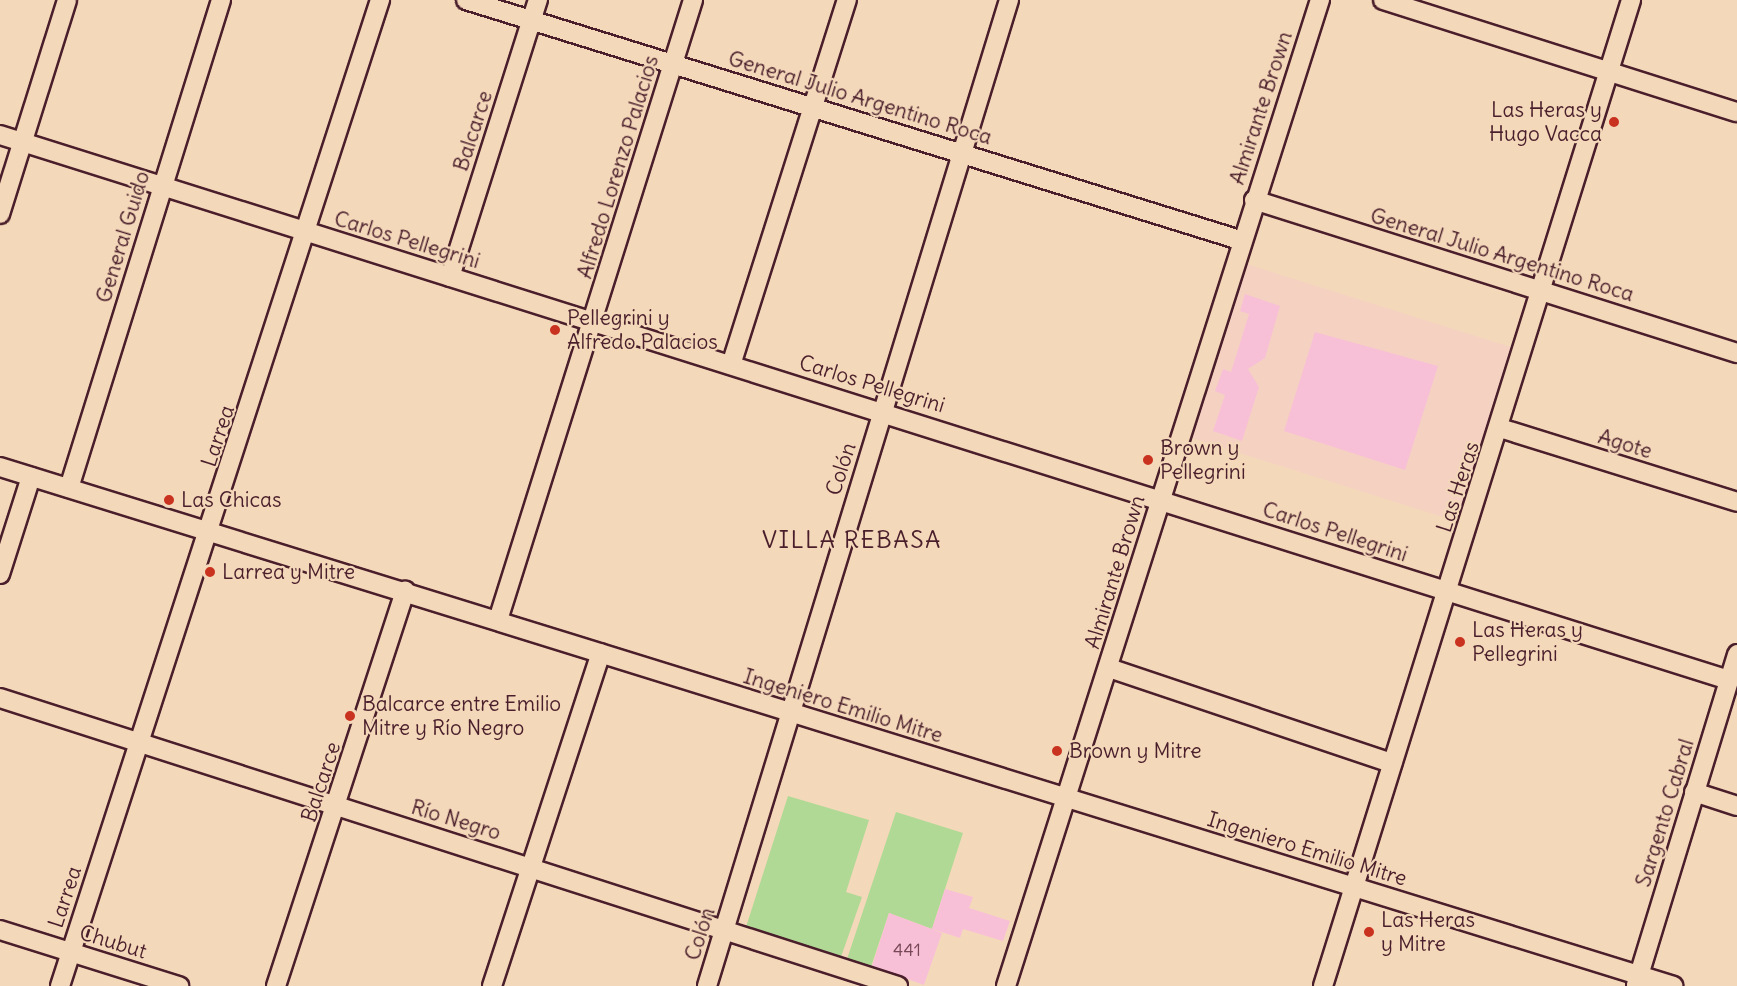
<!DOCTYPE html>
<html>
<head>
<meta charset="utf-8">
<style>
  body { margin:0 }
  #map { position:relative; width:1737px; height:986px; overflow:hidden; background:#f4d8ba; font-family:Delius,sans-serif }
  div>[style] { position:absolute }
  .built>* { inset:0; background:#f5d1c2 }
  .green>* { inset:0; background:#b0d995 }
  .building>* { inset:0; background:#f8c0d6 }
  .roads { filter:drop-shadow(2px 0 #4a1f2b) drop-shadow(-2px 0 #4a1f2b) drop-shadow(0 2px #4a1f2b) drop-shadow(0 -2px #4a1f2b) }
  .street>* { height:18px; margin:-9px; padding:0 9px; transform-origin:9px; border-radius:9px; background:#f4d8ba }
  .dots>* { width:16px; height:16px; translate:-50% -50%; box-sizing:border-box; border:3px solid #f4d8ba; border-radius:50% }
  span { translate:-50% -50%; white-space:nowrap; text-align:center; line-height:1.15; -webkit-text-stroke:4.5px #f4d8ba; paint-order:stroke }
  .number-label { font-size:18px; color:#764756 }
  .number-label span { -webkit-text-stroke-width:0 }
  .street-label { font-size:21px; color:#4a1f2b }
  .poi-label { font-size:21px; color:#4a1f2b }
  .right { translate:-100% -50%; text-align:right }
  .left { translate:0 -50%; text-align:left }
  .quarter-label { font-size:24px; color:#4a1f2b; letter-spacing:1.5px }
</style>
</head>
<body>
<div id="map">
  <div class="built">
    <i style="clip-path:polygon(1243px 263px,1517px 349px,1462px 523px,1189px 437px)"></i>
  </div>
  <div class="green">
    <i style="clip-path:polygon(788px 796px,869px 820px,846px 892px,862px 897px,841px 957px,746px 927px)"></i>
    <i style="clip-path:polygon(896px 812px,963px 833px,932px 929px,889px 913px,871px 967px,847px 959px)"></i>
  </div>
  <div class="building">
    <i style="clip-path:polygon(1245px 294px,1280px 306px,1265px 358px,1248px 369px,1259px 387px,1242px 441px,1213px 431px,1225px 395px,1215px 391px,1223px 369px,1231px 372px,1249px 314px,1240px 311px)"></i>
    <i style="clip-path:polygon(1315px 332px,1438px 366px,1405px 470px,1284px 431px)"></i>
    <i style="clip-path:polygon(945px 889px,973px 897px,969px 908px,1010px 921px,1003px 941px,963px 929px,960px 938px,932px 929px,942px 933px,924px 985px,872px 966px,889px 913px,932px 929px)"></i>
  </div>
  <div class="roads">
    <div class="street">
      <i style="left:466px;top:0;width:810px;rotate:17.23deg"></i>
      <i style="left:1383px;top:0;width:371px;rotate:17.6deg"></i>
      <i style="left:0;top:135px;width:1813px;rotate:17.5deg"></i>
      <i style="left:1254px;top:200px;width:507px;rotate:17.58deg"></i>
      <i style="left:0;top:214px;width:224px;rotate:-72.6deg"></i>
      <i style="left:450px;top:277px;width:291px;rotate:-72.4deg"></i>
      <i style="left:731px;top:365px;width:383px;rotate:-72.4deg"></i>
      <i style="left:1500px;top:428px;width:248px;rotate:17.3deg"></i>
      <i style="left:0;top:467px;width:1752px;rotate:17.23deg"></i>
      <i style="left:69px;top:488px;width:511px;rotate:-72.7deg"></i>
      <i style="left:0;top:574px;width:102px;rotate:-72.3deg"></i>
      <i style="left:498px;top:620px;width:650px;rotate:-72.54deg"></i>
      <i style="left:1109px;top:668px;width:299px;rotate:18.6deg"></i>
      <i style="left:0;top:698px;width:943px;rotate:17.78deg"></i>
      <i style="left:1694px;top:792px;width:45px;rotate:18deg"></i>
      <i style="left:0;top:930px;width:188px;rotate:17.4deg"></i>
      <i style="left:1636px;top:985px;width:346px;rotate:-73deg"></i>
      <i style="left:60px;top:986px;width:1037px;rotate:-72.02deg"></i>
      <i style="left:276px;top:986px;width:416px;rotate:-71.9deg"></i>
      <i style="left:492px;top:986px;width:350px;rotate:-71.9deg"></i>
      <i style="left:707px;top:986px;width:1031px;rotate:-72.97deg"></i>
      <i style="left:1006px;top:986px;width:1035px;rotate:-72.34deg"></i>
      <i style="left:1323px;top:986px;width:1033px;rotate:-72.65deg"></i>
    </div>
  </div>
  <div class="dots">
    <i style="left:1614px;top:122px;background:#c8321e"></i>
    <i style="left:555px;top:330px;background:#c8321e"></i>
    <i style="left:1148px;top:460px;background:#c8321e"></i>
    <i style="left:169px;top:500px;background:#c8321e"></i>
    <i style="left:210px;top:572px;background:#c8321e"></i>
    <i style="left:1460px;top:642px;background:#c8321e"></i>
    <i style="left:350px;top:716px;background:#c8321e"></i>
    <i style="left:1057px;top:751px;background:#c8321e"></i>
    <i style="left:1369px;top:932px;background:#c8321e"></i>
  </div>
  <div class="number-label">
    <span style="left:907px;top:950px">441</span>
  </div>
  <div class="street-label">
    <span style="left:860px;top:98px;rotate:17deg">General Julio Argentino Roca</span>
    <span style="left:1261px;top:108px;rotate:-72deg">Almirante Brown</span>
    <span style="left:473px;top:131px;rotate:-72deg">Balcarce</span>
    <span style="left:618px;top:167px;rotate:-73deg">Alfredo Lorenzo Palacios</span>
    <span style="left:123px;top:237px;rotate:-73deg">General Guido</span>
    <span style="left:407px;top:240px;rotate:17deg">Carlos Pellegrini</span>
    <span style="left:1502px;top:255px;rotate:17deg">General Julio Argentino Roca</span>
    <span style="left:872px;top:384px;rotate:17deg">Carlos Pellegrini</span>
    <span style="left:218px;top:436px;rotate:-72deg">Larrea</span>
    <span style="left:1625px;top:444px;rotate:17deg">Agote</span>
    <span style="left:841px;top:469px;rotate:-72deg">Colón</span>
    <span style="left:1458px;top:487px;rotate:-72deg">Las Heras</span>
    <span style="left:1335px;top:532px;rotate:18deg">Carlos Pellegrini</span>
    <span style="left:1115px;top:572px;rotate:-73deg">Almirante Brown</span>
    <span style="left:843px;top:706px;rotate:17deg">Ingeniero Emilio Mitre</span>
    <span style="left:321px;top:782px;rotate:-72deg">Balcarce</span>
    <span style="left:1665px;top:813px;rotate:-73deg">Sargento Cabral</span>
    <span style="left:456px;top:820px;rotate:17deg">Río Negro</span>
    <span style="left:1307px;top:849px;rotate:17deg">Ingeniero Emilio Mitre</span>
    <span style="left:65px;top:897px;rotate:-72deg">Larrea</span>
    <span style="left:700px;top:934px;rotate:-72deg">Colón</span>
    <span style="left:113px;top:942px;rotate:17deg">Chubut</span>
  </div>
  <div class="poi-label">
    <span class="right" style="left:1602px;top:122px">Las Heras y<br>Hugo Vacca</span>
    <span class="left" style="left:567px;top:330px">Pellegrini y<br>Alfredo Palacios</span>
    <span class="left" style="left:1160px;top:460px">Brown y<br>Pellegrini</span>
    <span class="left" style="left:181px;top:500px">Las Chicas</span>
    <span class="left" style="left:222px;top:572px">Larrea y Mitre</span>
    <span class="left" style="left:1472px;top:642px">Las Heras y<br>Pellegrini</span>
    <span class="left" style="left:362px;top:716px">Balcarce entre Emilio<br>Mitre y Río Negro</span>
    <span class="left" style="left:1069px;top:751px">Brown y Mitre</span>
    <span class="left" style="left:1381px;top:932px">Las Heras<br>y Mitre</span>
  </div>
  <div class="quarter-label">
    <span style="left:852px;top:540px">VILLA REBASA</span>
  </div>
</div>
</body>
</html>
